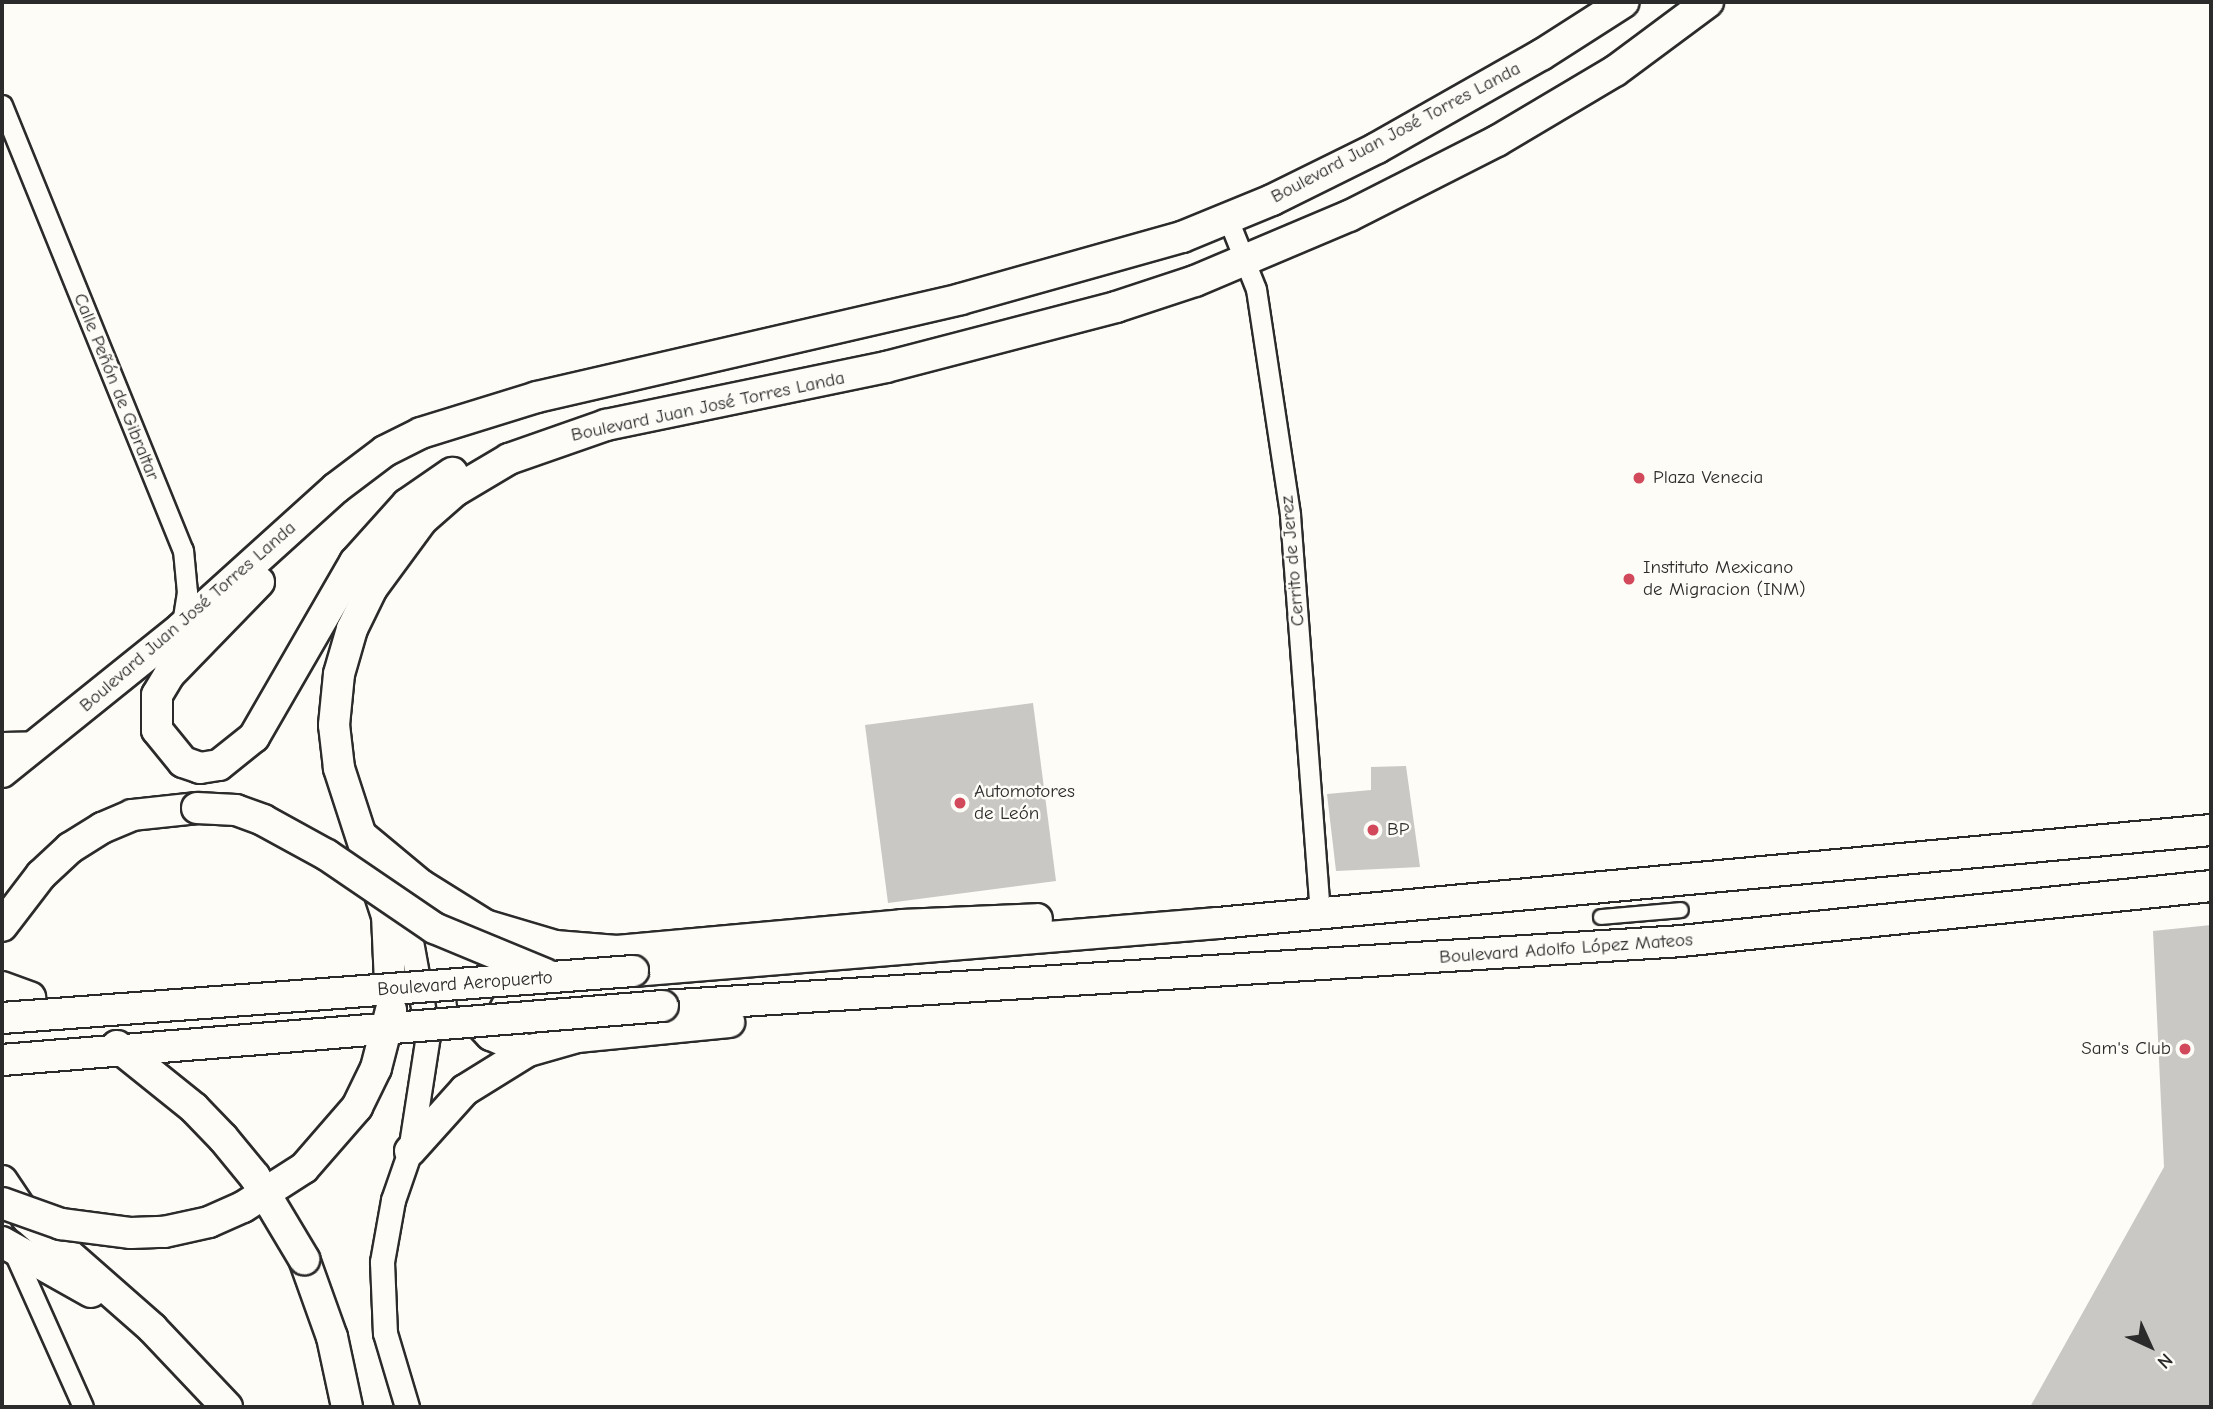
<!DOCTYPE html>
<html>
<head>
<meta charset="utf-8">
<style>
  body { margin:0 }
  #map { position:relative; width:2213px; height:1409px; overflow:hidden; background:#fdfcf7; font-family:"Comic Neue",sans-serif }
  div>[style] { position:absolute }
  .building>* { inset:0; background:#c9c8c4 }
  .roads { filter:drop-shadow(2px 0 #2b2b2b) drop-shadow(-2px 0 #2b2b2b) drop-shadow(0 2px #2b2b2b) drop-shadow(0 -2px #2b2b2b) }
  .pedestrian>* { height:14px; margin:-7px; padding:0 7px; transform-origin:7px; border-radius:7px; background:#fdfcf7 }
  .minor>* { height:19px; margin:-9.5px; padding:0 9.5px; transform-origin:9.5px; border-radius:9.5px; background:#fdfcf7 }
  .tertiary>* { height:23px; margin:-11.5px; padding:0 11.5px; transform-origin:11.5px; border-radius:11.5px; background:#fdfcf7 }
  .primary>* { height:30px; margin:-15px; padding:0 15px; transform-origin:15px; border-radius:15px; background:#fdfcf7 }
  .bridges { filter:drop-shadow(2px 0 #2b2b2b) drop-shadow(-2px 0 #2b2b2b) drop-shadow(0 2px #2b2b2b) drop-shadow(0 -2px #2b2b2b) }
  .primary-bridge>* { height:30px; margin:-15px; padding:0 15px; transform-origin:15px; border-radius:15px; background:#fdfcf7 }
  .dots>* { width:19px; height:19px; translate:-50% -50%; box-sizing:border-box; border:4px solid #fdfcf7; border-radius:50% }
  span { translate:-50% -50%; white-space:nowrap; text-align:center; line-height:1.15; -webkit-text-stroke:5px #fdfcf7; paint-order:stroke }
  .street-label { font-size:19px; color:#2b2b2b }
  .poi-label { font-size:19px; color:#2b2b2b }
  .left { translate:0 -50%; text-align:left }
  .right { translate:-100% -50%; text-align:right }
  .frame { position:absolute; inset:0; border:4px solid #2b2b2b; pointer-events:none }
  .north { position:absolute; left:2115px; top:1311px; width:70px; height:70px; -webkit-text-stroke:5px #fdfcf7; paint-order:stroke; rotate:135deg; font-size:19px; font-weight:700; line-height:28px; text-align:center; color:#2b2b2b }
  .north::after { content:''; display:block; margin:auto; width:24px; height:32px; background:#2b2b2b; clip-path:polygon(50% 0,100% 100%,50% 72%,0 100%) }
</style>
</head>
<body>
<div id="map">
  <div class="building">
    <i style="clip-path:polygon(1033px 703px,1056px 881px,888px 903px,865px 725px)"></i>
    <i style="clip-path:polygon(1406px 766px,1420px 867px,1336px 871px,1327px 794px,1371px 790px,1371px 767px)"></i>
    <i style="clip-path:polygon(2211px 925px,2211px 1407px,2030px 1407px,2164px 1167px,2153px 931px)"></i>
  </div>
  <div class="roads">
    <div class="pedestrian">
      <i style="left:1601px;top:917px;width:80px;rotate:-5deg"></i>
    </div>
    <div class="minor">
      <i style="left:2px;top:105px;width:480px;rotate:67.9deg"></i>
      <i style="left:183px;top:550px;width:42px;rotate:84.6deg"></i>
      <i style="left:187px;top:592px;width:36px;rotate:99deg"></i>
      <i style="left:1228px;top:219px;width:75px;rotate:68.2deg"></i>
      <i style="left:1256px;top:289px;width:229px;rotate:81.4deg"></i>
      <i style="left:1290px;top:515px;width:397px;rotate:85.7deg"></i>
      <i style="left:2px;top:742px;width:39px;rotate:-1deg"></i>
      <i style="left:12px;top:1248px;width:174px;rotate:65.9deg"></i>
    </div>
    <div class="tertiary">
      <i style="left:394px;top:899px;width:45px;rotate:68deg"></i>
      <i style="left:411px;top:941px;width:96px;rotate:79.7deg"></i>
      <i style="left:428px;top:1035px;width:117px;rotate:98.8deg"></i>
      <i style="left:410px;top:1151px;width:52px;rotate:109.1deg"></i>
      <i style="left:393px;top:1200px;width:63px;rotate:100.1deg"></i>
      <i style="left:382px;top:1262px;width:71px;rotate:87.6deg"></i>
      <i style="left:385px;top:1333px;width:77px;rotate:73.4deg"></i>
    </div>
    <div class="primary">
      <i style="left:259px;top:582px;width:129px;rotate:134.1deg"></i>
      <i style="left:169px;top:675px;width:23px;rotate:121deg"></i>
      <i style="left:157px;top:695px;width:35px;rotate:90deg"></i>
      <i style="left:157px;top:730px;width:41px;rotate:50.9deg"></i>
      <i style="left:183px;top:762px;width:18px;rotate:19deg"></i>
      <i style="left:200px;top:768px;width:19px;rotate:-9deg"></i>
      <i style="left:219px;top:765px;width:45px;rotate:-38.7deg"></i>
      <i style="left:254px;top:737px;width:202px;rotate:-60deg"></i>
      <i style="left:355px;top:562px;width:78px;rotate:-48.1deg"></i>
      <i style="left:407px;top:504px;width:55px;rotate:-34.6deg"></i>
      <i style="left:2px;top:772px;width:230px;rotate:-38.8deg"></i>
      <i style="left:181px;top:628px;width:209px;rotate:-42.1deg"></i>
      <i style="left:336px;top:488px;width:61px;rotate:-37.1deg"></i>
      <i style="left:385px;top:451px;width:40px;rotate:-26.6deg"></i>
      <i style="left:421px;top:433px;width:121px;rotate:-17.2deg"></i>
      <i style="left:537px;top:397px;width:435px;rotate:-13deg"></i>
      <i style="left:961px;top:299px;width:230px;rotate:-15.7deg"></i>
      <i style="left:1182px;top:237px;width:97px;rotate:-22.3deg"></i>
      <i style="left:1272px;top:200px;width:117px;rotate:-26.3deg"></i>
      <i style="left:1377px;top:148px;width:189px;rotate:-29.6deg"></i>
      <i style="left:1541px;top:55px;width:98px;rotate:-32.6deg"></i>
      <i style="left:362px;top:836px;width:77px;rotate:39.7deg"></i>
      <i style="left:421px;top:885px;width:75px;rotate:32deg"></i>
      <i style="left:485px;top:925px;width:73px;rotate:16.7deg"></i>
      <i style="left:555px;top:946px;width:62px;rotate:4.6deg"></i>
      <i style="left:617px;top:951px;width:286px;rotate:-5.2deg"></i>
      <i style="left:902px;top:925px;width:135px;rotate:-2.5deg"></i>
      <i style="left:2px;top:926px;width:64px;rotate:-52.6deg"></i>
      <i style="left:41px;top:875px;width:40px;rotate:-43deg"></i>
      <i style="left:70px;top:848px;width:38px;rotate:-32deg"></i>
      <i style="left:102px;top:828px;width:33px;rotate:-23deg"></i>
      <i style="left:132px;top:815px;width:65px;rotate:-6.1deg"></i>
      <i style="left:503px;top:970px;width:29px;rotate:144deg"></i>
      <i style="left:480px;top:987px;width:16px;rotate:117deg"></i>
      <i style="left:473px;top:1001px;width:15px;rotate:90deg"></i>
      <i style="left:473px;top:1016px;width:26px;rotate:47deg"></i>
      <i style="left:491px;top:1035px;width:40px;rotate:23.4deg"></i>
      <i style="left:633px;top:971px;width:587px;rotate:-4.69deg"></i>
      <i style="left:1218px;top:923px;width:997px;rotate:-5.35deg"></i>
      <i style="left:2px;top:987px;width:30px;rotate:20deg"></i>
      <i style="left:391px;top:1006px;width:90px;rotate:-92.5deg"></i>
      <i style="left:387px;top:916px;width:156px;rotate:-108deg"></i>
      <i style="left:339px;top:768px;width:43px;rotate:-96.6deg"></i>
      <i style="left:334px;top:725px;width:51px;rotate:-84.4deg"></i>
      <i style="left:339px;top:674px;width:47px;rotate:-73.9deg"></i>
      <i style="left:352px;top:629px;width:46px;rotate:-64deg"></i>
      <i style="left:372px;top:588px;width:84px;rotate:-53.7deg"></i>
      <i style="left:422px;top:520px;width:44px;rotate:-41.3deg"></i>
      <i style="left:455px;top:491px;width:63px;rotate:-30.7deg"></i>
      <i style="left:509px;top:459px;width:103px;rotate:-19.3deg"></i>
      <i style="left:606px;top:425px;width:286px;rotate:-11.7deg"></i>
      <i style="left:886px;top:367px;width:238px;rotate:-14.6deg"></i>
      <i style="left:1116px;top:307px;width:83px;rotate:-18.2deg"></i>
      <i style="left:1195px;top:281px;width:167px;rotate:-22.9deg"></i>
      <i style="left:1349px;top:216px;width:166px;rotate:-26.9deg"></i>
      <i style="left:1497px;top:141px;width:137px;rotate:-30.7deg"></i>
      <i style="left:1615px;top:71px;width:116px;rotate:-36.6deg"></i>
      <i style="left:663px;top:1006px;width:1020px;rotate:-3.65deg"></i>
      <i style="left:1681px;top:941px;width:533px;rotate:-5.92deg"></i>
      <i style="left:410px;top:1151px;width:82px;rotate:-48deg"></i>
      <i style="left:465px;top:1090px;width:74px;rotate:-31.8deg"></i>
      <i style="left:528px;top:1051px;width:51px;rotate:-15.9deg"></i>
      <i style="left:577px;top:1037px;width:153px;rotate:-5.6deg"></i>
      <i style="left:2px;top:1181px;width:45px;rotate:56deg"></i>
      <i style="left:27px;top:1218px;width:167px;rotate:41.3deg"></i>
      <i style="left:152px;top:1328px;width:109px;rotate:46.5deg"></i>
      <i style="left:2px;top:1242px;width:102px;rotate:29.3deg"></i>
      <i style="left:304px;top:1259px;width:83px;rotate:70.3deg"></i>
      <i style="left:332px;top:1337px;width:72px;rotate:77.9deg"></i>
    </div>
  </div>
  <div class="bridges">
    <div class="primary-bridge">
      <i style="left:197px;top:808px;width:39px;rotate:3deg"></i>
      <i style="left:236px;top:810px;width:29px;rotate:20deg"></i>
      <i style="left:263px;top:820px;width:73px;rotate:28.7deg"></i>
      <i style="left:327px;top:855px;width:130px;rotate:34.3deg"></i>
      <i style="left:434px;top:928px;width:120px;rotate:22.5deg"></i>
      <i style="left:2px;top:1018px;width:633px;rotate:-4.26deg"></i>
      <i style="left:117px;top:1046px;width:99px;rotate:38.8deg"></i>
      <i style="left:194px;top:1108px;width:42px;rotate:46deg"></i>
      <i style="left:223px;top:1138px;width:50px;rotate:50.6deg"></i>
      <i style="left:255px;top:1177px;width:96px;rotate:59.1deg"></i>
      <i style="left:2px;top:1060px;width:663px;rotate:-4.67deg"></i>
      <i style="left:2px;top:1203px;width:63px;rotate:19.6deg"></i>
      <i style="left:61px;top:1224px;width:71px;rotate:7.3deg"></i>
      <i style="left:131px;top:1233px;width:33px;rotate:-2deg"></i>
      <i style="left:164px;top:1232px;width:46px;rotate:-12.5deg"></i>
      <i style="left:209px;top:1222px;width:37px;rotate:-24deg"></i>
      <i style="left:243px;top:1207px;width:72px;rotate:-32.6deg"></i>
      <i style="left:304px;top:1168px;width:81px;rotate:-49deg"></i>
      <i style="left:357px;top:1107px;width:43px;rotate:-64deg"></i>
      <i style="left:376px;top:1068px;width:60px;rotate:-75.5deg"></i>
    </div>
  </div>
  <div class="dots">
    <i style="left:1639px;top:478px;background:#d1495b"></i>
    <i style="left:1629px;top:579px;background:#d1495b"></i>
    <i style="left:960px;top:803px;background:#d1495b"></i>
    <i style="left:1373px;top:830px;background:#d1495b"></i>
    <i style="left:2185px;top:1049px;background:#d1495b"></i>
  </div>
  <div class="street-label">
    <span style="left:1396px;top:133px;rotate:-28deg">Boulevard Juan José Torres Landa</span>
    <span style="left:116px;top:387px;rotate:68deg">Calle Peñón de Gibraltar</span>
    <span style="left:708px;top:407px;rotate:-12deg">Boulevard Juan José Torres Landa</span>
    <span style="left:1293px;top:561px;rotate:-95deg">Cerrito de Jerez</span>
    <span style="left:188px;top:617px;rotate:-41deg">Boulevard Juan José Torres Landa</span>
    <span style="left:1566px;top:949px;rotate:-4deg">Boulevard Adolfo López Mateos</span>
    <span style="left:465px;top:984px;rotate:-4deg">Boulevard Aeropuerto</span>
  </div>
  <div class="poi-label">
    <span class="left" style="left:1653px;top:478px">Plaza Venecia</span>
    <span class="left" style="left:1643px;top:579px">Instituto Mexicano<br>de Migracion (INM)</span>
    <span class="left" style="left:974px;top:803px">Automotores<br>de León</span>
    <span class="left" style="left:1387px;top:830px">BP</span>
    <span class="right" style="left:2171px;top:1049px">Sam's Club</span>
  </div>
  <div class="frame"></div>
  <div class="north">N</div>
</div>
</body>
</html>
